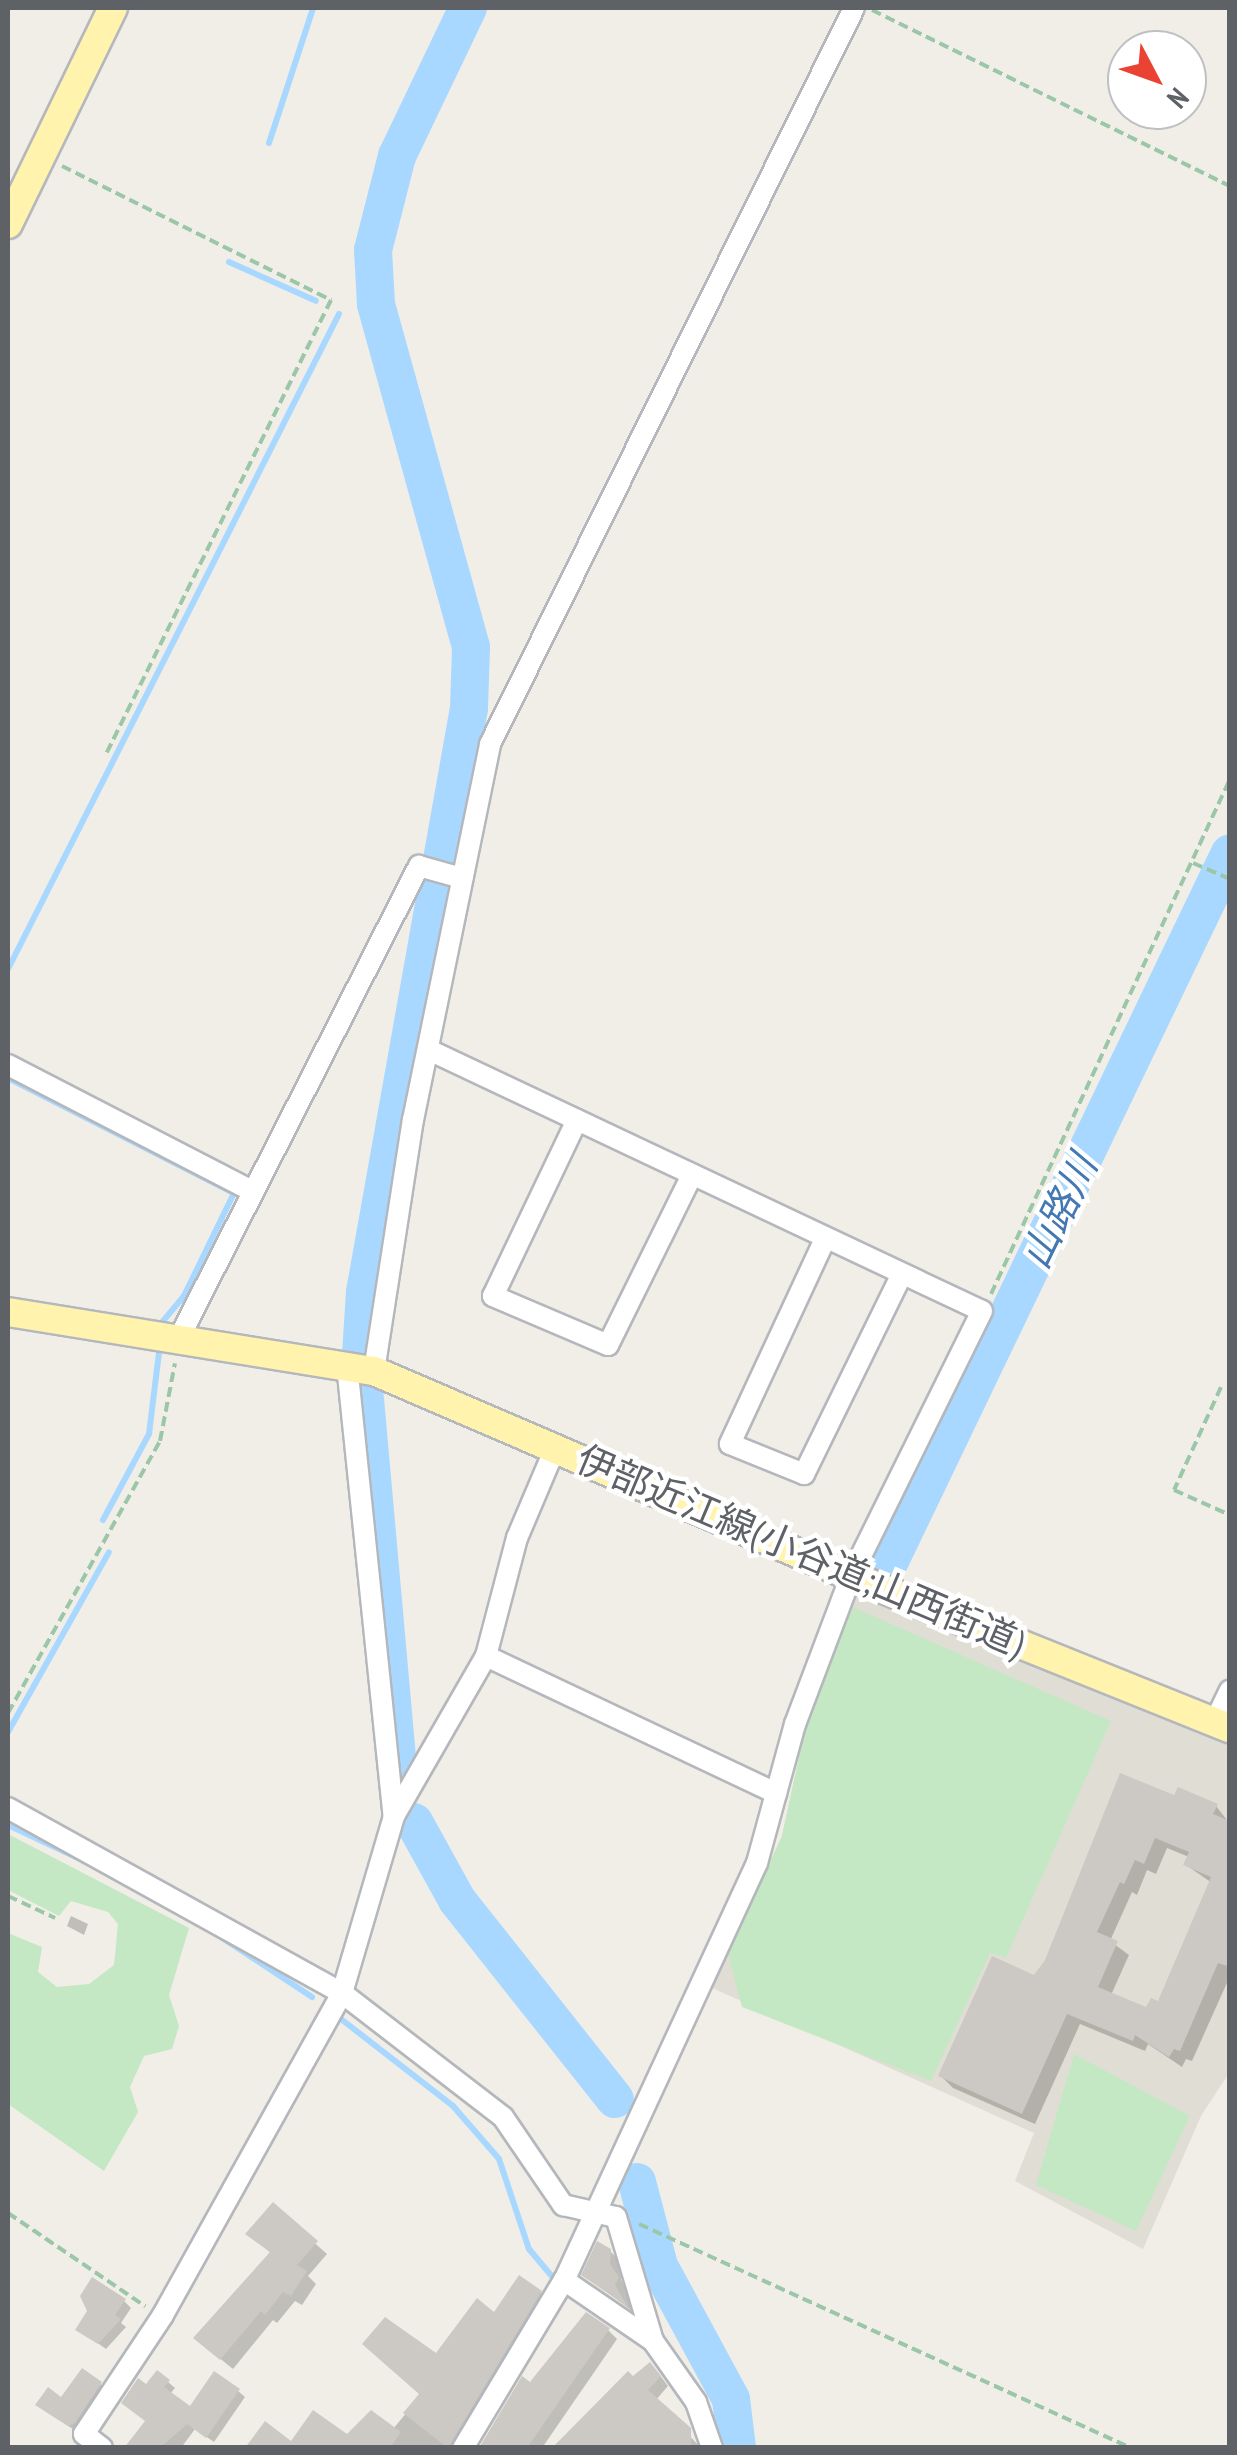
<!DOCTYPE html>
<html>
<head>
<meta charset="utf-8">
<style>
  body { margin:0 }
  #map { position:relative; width:1237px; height:2455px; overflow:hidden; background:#f0eee7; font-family:"PT Sans Narrow","Noto Sans JP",sans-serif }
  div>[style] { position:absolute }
  .education>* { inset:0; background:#e0ddd5 }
  .green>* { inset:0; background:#c4e8c4 }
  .shadow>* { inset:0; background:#0003 }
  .stream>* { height:6px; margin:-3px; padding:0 3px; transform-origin:3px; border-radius:3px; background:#a8d8ff }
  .river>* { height:38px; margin:-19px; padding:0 19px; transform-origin:19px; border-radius:19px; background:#a8d8ff }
  .building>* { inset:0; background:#ccc9c4 }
  .path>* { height:4px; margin-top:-2px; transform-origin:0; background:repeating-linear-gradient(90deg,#9bc7a8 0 10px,transparent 0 15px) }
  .roads { filter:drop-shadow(2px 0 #b4b7bb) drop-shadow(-2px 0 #b4b7bb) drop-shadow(0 2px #b4b7bb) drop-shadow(0 -2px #b4b7bb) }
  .minor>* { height:20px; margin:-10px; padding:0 10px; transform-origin:10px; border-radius:10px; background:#fff }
  .major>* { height:28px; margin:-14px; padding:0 14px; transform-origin:14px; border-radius:14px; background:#fff3ad }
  span { translate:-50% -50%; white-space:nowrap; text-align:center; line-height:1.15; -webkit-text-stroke:9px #fff; paint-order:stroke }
  .street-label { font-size:38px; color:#5e6267 }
  .water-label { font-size:40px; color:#4378b3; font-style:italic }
  .frame { position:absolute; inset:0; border:10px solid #5e6267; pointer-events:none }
  .north { position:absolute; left:1107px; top:30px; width:100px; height:100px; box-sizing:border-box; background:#fff; border:2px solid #bfc0c2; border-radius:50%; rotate:131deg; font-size:28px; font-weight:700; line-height:40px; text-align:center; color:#5e6267 }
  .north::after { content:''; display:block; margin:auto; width:35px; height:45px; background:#ea4333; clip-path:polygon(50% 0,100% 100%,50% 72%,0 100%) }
</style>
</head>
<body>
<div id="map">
  <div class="education">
    <i style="clip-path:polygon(857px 1587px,1229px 1744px,1229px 2073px,1201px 2116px,1143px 2249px,1015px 2181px,1034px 2133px,710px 1987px,782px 1836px,809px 1711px)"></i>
  </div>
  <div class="green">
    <i style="clip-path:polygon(853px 1607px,1111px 1721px,1006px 1958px,990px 1953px,931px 2081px,742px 2007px,728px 1954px,782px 1836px,809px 1711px)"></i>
    <i style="clip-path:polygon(8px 1834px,189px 1928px,169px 1995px,179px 2026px,172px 2049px,144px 2056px,130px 2087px,138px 2112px,104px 2171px,8px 2104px,8px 1933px,42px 1947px,38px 1972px,57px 1987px,89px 1984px,114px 1965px,118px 1924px,108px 1912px,71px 1901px,59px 1916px,8px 1890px)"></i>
    <i style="clip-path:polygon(1074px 2054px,1190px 2116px,1136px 2231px,1036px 2185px)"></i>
  </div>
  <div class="shadow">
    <i style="clip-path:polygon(evenodd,1175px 1799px,1216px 1806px,1230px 1824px,1230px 1976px,1192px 2061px,1186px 2059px,1182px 2067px,1148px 2044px,1145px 2051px,1080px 2024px,1035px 2124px,953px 2088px,941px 2076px,1035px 1978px,1175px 1799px,1167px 1848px,1189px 1857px,1186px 1865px,1212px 1883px,1159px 2005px,1148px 2010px,1111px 1995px,1129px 1955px,1110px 1941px,1132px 1892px,1137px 1895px,1147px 1870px,1156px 1874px,1167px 1848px)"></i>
    <i style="clip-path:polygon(71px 1916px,88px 1924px,84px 1935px,67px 1926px)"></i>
    <i style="clip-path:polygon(273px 2206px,327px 2254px,308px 2276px,316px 2284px,302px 2305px,295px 2301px,277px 2323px,273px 2320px,233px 2369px,207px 2348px,272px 2254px,249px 2234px)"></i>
    <i style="clip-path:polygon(610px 2251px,623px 2264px,621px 2279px,635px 2313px,584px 2275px)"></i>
    <i style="clip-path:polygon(540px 2292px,549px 2302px,461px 2448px,339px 2448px,371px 2413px,393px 2429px,422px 2394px,437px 2357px)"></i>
    <i style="clip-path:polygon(124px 2301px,131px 2308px,121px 2323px,126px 2327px,106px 2349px,78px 2329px,90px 2311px)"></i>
    <i style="clip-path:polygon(608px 2330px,617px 2339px,542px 2448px,482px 2448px,530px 2385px)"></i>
    <i style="clip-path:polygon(659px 2374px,668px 2386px,656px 2400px,701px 2448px,568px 2448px,633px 2379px)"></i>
    <i style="clip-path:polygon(168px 2382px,175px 2388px,170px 2394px,191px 2410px,238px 2391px,245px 2397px,214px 2442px,195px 2429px,181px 2448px,130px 2448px,148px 2422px,147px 2388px)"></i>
    <i style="clip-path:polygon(100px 2384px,107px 2391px,76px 2431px,45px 2411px)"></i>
  </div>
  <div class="stream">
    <i style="left:269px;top:143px;width:142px;rotate:-71.9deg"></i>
    <i style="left:229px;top:262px;width:95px;rotate:24.1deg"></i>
    <i style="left:8px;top:969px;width:734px;rotate:-63.19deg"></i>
    <i style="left:8px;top:1078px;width:254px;rotate:27deg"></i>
    <i style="left:234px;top:1193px;width:114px;rotate:115.9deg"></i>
    <i style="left:184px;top:1296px;width:39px;rotate:130deg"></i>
    <i style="left:103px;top:1520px;width:98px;rotate:-61.9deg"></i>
    <i style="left:149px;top:1434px;width:91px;rotate:-83deg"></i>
    <i style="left:8px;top:1732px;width:206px;rotate:-60.7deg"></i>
    <i style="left:8px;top:1825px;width:84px;rotate:25.3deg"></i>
    <i style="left:221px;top:1937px;width:109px;rotate:33.4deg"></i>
    <i style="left:341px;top:2019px;width:142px;rotate:37.8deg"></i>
    <i style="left:453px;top:2106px;width:70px;rotate:49deg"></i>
    <i style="left:499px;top:2159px;width:95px;rotate:71.6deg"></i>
    <i style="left:529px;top:2249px;width:38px;rotate:50deg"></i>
  </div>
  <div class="river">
    <i style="left:886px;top:1569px;width:794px;rotate:-64.34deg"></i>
    <i style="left:398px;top:1769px;width:417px;rotate:-95.1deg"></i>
    <i style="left:361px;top:1354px;width:62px;rotate:-86.3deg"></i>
    <i style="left:365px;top:1292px;width:593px;rotate:-79.9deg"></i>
    <i style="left:469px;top:708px;width:61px;rotate:-88.1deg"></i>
    <i style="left:471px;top:647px;width:356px;rotate:-105.5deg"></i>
    <i style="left:376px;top:304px;width:54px;rotate:-93.2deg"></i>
    <i style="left:373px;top:250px;width:97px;rotate:-75.7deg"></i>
    <i style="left:397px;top:156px;width:164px;rotate:-64.4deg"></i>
    <i style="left:414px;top:1822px;width:89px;rotate:61.1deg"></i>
    <i style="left:457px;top:1900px;width:254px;rotate:51.6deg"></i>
    <i style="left:637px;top:2182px;width:87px;rotate:75.3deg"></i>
    <i style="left:659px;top:2266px;width:151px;rotate:61.6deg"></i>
    <i style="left:731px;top:2399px;width:49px;rotate:83deg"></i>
  </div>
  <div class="building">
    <i style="clip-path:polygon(evenodd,1120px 1773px,1174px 1795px,1178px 1787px,1218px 1804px,1213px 1814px,1230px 1821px,1230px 1967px,1218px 1963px,1180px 2051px,1174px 2049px,1169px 2057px,1135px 2035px,1133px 2041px,1067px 2014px,1022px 2114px,938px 2076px,992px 1956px,1034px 1975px,1045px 1960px,1120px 1773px,1155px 1838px,1189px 1852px,1183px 1865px,1211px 1877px,1158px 2001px,1151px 1998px,1146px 2007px,1098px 1987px,1118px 1941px,1097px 1932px,1120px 1882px,1124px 1884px,1135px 1860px,1144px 1864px,1155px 1838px)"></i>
    <i style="clip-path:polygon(273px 2202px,318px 2241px,297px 2265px,307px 2271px,291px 2296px,283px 2292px,265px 2315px,261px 2311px,220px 2360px,193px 2338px,270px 2252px,245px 2234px)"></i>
    <i style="clip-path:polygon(597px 2241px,611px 2249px,610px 2264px,619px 2277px,615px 2285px,628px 2307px,581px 2275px)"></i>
    <i style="clip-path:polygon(519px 2275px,542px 2291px,448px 2448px,403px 2413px,419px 2394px,362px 2344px,385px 2317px,436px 2353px,477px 2298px,494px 2312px)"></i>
    <i style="clip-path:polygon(92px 2277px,126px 2299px,115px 2315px,121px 2319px,98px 2344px,75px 2330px,87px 2311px,80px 2296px)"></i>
    <i style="clip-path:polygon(586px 2312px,610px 2328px,527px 2448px,479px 2448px,522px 2376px,530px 2382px)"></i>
    <i style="clip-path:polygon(650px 2362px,661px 2376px,648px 2390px,691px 2428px,691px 2448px,552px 2448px,628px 2371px,633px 2376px)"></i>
    <i style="clip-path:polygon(82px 2368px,102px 2382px,75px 2423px,68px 2426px,35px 2405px,48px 2387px,61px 2397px)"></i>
    <i style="clip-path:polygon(157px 2370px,170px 2380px,164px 2387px,190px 2406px,214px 2371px,240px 2389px,206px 2438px,187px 2424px,160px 2448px,124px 2448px,145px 2421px,121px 2403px,138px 2378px,146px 2384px)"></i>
    <i style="clip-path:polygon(313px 2410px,347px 2434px,371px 2410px,401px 2432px,390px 2448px,245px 2448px,265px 2421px,291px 2441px)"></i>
  </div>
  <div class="path">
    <i style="left:872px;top:10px;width:399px;rotate:26.2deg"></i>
    <i style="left:62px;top:166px;width:301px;rotate:26.5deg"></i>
    <i style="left:331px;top:300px;width:509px;rotate:116.36deg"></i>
    <i style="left:1193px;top:863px;width:40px;rotate:23.4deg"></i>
    <i style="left:991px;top:1294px;width:568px;rotate:-65.11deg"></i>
    <i style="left:1221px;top:1387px;width:113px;rotate:114.5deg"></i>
    <i style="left:1174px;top:1490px;width:61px;rotate:24.1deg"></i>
    <i style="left:8px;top:1713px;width:312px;rotate:-60.8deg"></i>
    <i style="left:160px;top:1441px;width:79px;rotate:-79.1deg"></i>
    <i style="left:8px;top:1896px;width:52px;rotate:25.1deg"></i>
    <i style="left:8px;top:2213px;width:166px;rotate:34.2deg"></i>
    <i style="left:639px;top:2224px;width:541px;rotate:24.48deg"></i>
  </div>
  <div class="roads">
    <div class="minor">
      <i style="left:429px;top:1050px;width:611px;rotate:25.27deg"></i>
      <i style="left:982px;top:1311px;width:296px;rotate:116.3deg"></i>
      <i style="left:851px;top:1576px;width:158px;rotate:110.7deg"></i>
      <i style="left:795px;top:1724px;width:144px;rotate:105.3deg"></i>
      <i style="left:757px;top:1863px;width:459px;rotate:114.8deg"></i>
      <i style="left:564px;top:2280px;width:196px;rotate:121deg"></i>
      <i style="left:8px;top:1065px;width:272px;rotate:27.3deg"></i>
      <i style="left:577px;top:1120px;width:195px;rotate:115.5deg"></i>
      <i style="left:493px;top:1296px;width:125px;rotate:23.1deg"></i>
      <i style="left:608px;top:1345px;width:190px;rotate:-63.7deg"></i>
      <i style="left:825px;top:1239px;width:226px;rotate:114.9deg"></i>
      <i style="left:730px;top:1444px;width:80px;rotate:22.1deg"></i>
      <i style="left:804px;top:1474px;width:223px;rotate:-63.9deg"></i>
      <i style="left:179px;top:1338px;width:530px;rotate:-63.05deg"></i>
      <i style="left:419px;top:866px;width:45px;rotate:15.6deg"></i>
      <i style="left:347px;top:1365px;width:453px;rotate:84.1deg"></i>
      <i style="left:374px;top:1371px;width:254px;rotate:-81.2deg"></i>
      <i style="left:413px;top:1120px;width:384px;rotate:-78.4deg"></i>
      <i style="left:490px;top:744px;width:821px;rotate:-63.68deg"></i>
      <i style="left:486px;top:1656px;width:321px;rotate:25.3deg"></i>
      <i style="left:1215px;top:1721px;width:34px;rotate:-64deg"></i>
      <i style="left:8px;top:1808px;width:382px;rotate:29deg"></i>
      <i style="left:342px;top:1993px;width:203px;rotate:37.6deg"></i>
      <i style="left:503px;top:2117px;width:107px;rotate:55.7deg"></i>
      <i style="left:563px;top:2205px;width:54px;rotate:12.8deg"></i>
      <i style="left:616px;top:2217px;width:129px;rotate:73.4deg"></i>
      <i style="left:653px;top:2341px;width:75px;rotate:54.8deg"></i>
      <i style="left:696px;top:2402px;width:49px;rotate:70.8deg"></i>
      <i style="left:564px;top:2280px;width:108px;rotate:34.4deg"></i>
      <i style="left:102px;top:2448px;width:23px;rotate:-142deg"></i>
      <i style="left:84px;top:2434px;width:143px;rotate:-56.4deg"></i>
      <i style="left:163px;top:2315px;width:368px;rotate:-60.9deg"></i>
      <i style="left:342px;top:1993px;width:184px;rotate:-73.6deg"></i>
      <i style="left:394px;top:1816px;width:185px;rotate:-60.1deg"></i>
      <i style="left:486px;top:1656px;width:122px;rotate:-75.3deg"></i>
      <i style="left:517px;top:1538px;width:100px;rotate:-67deg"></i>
    </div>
    <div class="major">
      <i style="left:8px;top:224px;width:240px;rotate:-64.1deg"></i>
      <i style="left:8px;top:1312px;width:371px;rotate:9.2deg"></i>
      <i style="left:374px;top:1371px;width:519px;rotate:23.26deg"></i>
      <i style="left:851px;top:1576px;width:408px;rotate:21.9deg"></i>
    </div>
  </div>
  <div class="street-label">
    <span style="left:801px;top:1550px;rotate:23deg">伊部近江線(小谷道;山西街道)</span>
  </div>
  <div class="water-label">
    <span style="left:1058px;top:1211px;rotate:-64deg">山路川</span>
  </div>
  <div class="frame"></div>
  <div class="north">N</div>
</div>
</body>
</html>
